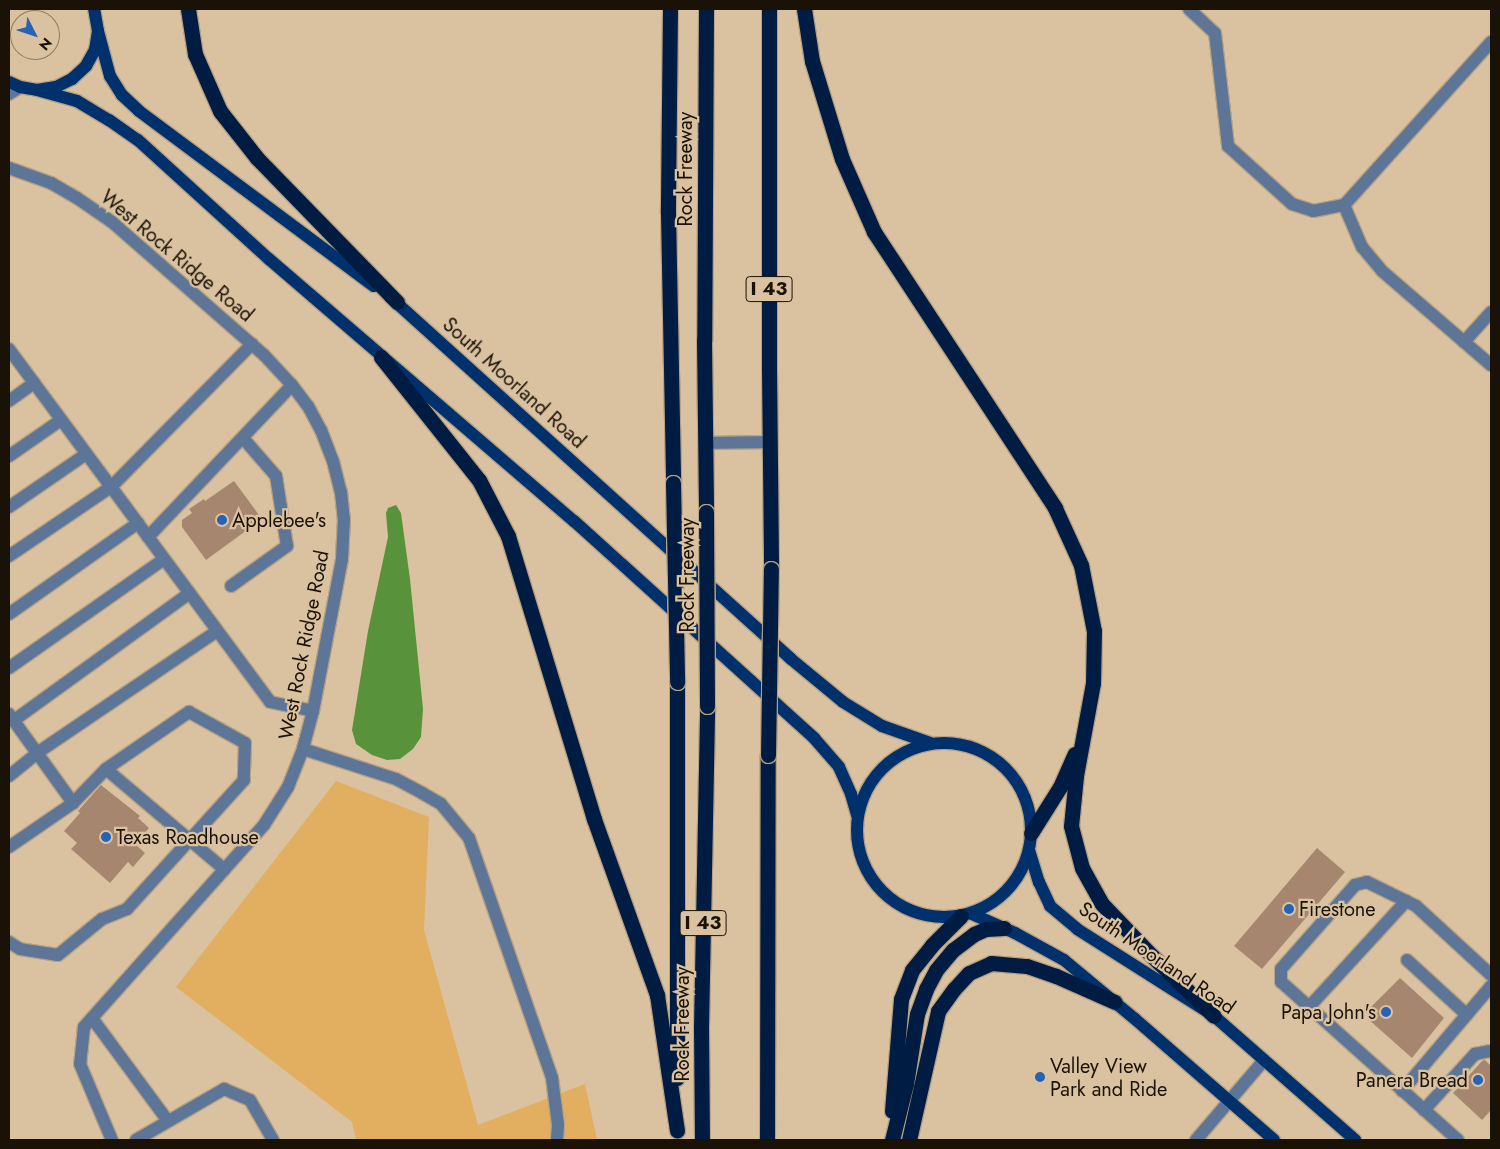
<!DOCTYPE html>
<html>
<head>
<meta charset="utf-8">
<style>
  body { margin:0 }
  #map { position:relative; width:1500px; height:1149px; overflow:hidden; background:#dac2a0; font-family:Jost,sans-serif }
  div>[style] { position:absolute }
  .green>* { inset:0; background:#e2af60 }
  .water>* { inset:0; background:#58933b }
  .building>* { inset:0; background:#a7866f }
  .roads { filter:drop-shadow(1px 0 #b7a284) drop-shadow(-1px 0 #b7a284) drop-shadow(0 1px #b7a284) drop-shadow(0 -1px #b7a284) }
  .minor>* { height:12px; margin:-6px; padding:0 6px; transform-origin:6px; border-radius:6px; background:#5d7698 }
  .major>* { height:12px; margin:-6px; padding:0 6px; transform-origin:6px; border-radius:6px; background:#00316d }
  .major>.ring { margin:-6px; padding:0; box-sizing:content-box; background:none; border:12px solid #00316d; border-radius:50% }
  .highway>* { height:15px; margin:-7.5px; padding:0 7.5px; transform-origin:7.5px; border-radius:7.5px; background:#001c43 }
  .bridges { filter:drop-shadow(1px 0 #b7a284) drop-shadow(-1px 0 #b7a284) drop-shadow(0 1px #b7a284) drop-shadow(0 -1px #b7a284) }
  .highway-bridge>* { height:15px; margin:-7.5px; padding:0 7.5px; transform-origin:7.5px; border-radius:7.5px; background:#001c43 }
  .dots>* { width:14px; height:14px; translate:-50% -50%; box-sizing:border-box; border:2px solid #dac2a0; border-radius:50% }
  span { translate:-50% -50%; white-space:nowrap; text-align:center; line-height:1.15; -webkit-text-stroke:4.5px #dac2a0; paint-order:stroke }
  .shield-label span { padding:1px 4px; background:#dac2a0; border:1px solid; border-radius:4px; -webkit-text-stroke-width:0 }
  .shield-label { font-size:19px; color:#1a1206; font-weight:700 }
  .street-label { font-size:20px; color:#1a1206 }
  .poi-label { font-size:20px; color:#1a1206 }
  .left { translate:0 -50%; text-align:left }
  .right { translate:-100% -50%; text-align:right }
  .frame { position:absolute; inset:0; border:10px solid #1a1206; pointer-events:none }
  .north { position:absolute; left:10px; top:10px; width:50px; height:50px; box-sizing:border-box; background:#dac2a0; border:1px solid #8d7c62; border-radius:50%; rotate:131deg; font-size:14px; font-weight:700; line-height:20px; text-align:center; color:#1a1206 }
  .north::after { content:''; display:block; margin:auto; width:18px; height:22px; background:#2463b5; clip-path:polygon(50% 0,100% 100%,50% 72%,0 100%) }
</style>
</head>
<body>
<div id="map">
  <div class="green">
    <i style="clip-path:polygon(336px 781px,429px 817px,424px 930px,478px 1125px,585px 1084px,597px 1140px,356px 1140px,352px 1122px,176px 987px)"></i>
  </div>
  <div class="water">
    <i style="clip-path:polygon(396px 505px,401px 513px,410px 579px,423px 709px,421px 737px,413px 749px,400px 759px,387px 760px,372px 755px,356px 744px,352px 730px,368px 631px,388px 537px,386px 513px,388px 508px)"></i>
  </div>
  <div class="building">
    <i style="clip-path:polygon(234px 481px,262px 519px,206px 560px,182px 527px,182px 520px,192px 513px,189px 509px,204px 499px,205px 501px)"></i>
    <i style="clip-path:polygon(101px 785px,140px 816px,138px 818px,149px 828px,135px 844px,145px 853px,133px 867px,128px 862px,110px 883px,71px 849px,77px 843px,64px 831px,80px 813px,78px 811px)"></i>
    <i style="clip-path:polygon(1317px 848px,1345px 872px,1262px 969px,1234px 946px)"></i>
    <i style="clip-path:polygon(1400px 978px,1444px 1018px,1412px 1058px,1368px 1019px,1370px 1016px,1366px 1012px)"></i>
    <i style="clip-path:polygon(1485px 1060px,1491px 1066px,1491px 1110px,1482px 1120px,1453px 1093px,1482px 1061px)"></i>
  </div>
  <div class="roads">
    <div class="minor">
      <i style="left:1189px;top:9px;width:35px;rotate:43deg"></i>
      <i style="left:1215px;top:33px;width:114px;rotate:83.4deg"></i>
      <i style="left:1228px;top:146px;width:86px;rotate:42.2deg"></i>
      <i style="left:1292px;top:204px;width:22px;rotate:18deg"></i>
      <i style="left:1313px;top:211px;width:32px;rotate:-11deg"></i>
      <i style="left:1491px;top:42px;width:219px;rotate:132deg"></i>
      <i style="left:1344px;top:205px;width:46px;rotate:66.8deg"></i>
      <i style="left:1362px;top:247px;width:31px;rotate:50deg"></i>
      <i style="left:1382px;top:271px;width:144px;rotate:40.8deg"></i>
      <i style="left:9px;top:94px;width:13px;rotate:-32deg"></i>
      <i style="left:9px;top:168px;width:45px;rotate:19.7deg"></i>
      <i style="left:51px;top:183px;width:30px;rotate:30deg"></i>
      <i style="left:77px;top:198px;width:42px;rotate:34.4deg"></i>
      <i style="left:112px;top:222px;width:202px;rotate:41.2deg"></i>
      <i style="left:264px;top:355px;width:41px;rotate:47deg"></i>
      <i style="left:292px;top:385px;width:26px;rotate:53deg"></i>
      <i style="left:308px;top:406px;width:27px;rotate:62deg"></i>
      <i style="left:321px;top:430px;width:33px;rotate:69deg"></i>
      <i style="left:333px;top:461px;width:32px;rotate:76deg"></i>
      <i style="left:341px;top:492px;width:27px;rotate:84deg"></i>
      <i style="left:344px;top:519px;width:40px;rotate:92.9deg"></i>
      <i style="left:342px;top:559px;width:155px;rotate:100.8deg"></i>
      <i style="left:313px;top:711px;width:39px;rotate:105deg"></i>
      <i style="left:303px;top:749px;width:41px;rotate:111.5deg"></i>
      <i style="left:288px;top:787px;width:45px;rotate:122.3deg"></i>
      <i style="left:264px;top:825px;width:271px;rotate:131.7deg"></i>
      <i style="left:84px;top:1027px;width:37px;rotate:96deg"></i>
      <i style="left:80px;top:1064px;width:82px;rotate:67.2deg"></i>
      <i style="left:1464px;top:342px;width:40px;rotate:-48deg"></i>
      <i style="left:9px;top:349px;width:439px;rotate:53.5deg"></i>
      <i style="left:270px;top:702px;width:44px;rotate:11.8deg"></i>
      <i style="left:9px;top:401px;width:31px;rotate:-36deg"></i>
      <i style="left:705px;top:443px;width:64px;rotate:-0.9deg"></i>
      <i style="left:9px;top:456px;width:63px;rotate:-34.7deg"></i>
      <i style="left:9px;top:507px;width:93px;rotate:-34.5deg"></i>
      <i style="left:148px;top:537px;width:209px;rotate:-46.5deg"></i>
      <i style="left:9px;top:556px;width:123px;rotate:-34.1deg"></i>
      <i style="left:111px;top:487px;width:201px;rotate:-45.4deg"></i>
      <i style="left:231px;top:586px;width:69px;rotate:-35.5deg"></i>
      <i style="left:287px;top:546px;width:71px;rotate:-98.9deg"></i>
      <i style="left:276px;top:476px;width:50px;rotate:-131deg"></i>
      <i style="left:9px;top:614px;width:158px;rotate:-35.2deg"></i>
      <i style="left:9px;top:668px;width:189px;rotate:-35.1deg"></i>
      <i style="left:9px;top:714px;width:110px;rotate:54.3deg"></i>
      <i style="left:13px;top:721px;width:218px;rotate:-35.9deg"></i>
      <i style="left:303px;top:749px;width:98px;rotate:17.9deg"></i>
      <i style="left:396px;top:779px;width:30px;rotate:28deg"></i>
      <i style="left:422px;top:793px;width:22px;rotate:30deg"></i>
      <i style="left:441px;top:804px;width:44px;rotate:50.5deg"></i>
      <i style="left:469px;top:838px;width:254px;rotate:70.9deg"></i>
      <i style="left:552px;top:1078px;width:47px;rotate:82.7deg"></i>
      <i style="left:558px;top:1125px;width:15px;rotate:94deg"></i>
      <i style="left:106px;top:769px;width:155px;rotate:40.3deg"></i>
      <i style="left:9px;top:776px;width:36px;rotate:-39deg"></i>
      <i style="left:37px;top:753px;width:217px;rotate:-34.1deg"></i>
      <i style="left:9px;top:847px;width:78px;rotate:-34.5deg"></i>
      <i style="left:73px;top:803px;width:47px;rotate:-45.9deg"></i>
      <i style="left:106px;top:769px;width:101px;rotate:-34.5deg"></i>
      <i style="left:189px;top:712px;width:64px;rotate:29deg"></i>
      <i style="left:245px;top:743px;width:37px;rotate:92deg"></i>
      <i style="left:244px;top:780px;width:174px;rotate:132.2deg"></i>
      <i style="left:127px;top:909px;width:27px;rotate:158deg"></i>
      <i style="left:102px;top:919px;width:57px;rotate:140.7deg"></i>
      <i style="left:58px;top:955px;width:38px;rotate:-171deg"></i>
      <i style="left:20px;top:949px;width:13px;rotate:-148deg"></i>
      <i style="left:1407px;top:960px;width:81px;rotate:42.5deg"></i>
      <i style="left:1309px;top:1007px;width:144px;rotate:-47.5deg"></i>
      <i style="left:92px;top:1018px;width:128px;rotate:53.6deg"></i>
      <i style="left:1402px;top:1091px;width:138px;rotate:-49.7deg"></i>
      <i style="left:1424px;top:1110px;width:76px;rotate:-47.7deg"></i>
      <i style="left:1475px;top:1054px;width:16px;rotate:-11deg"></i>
      <i style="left:136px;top:1140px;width:102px;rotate:-30.1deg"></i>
      <i style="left:224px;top:1089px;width:28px;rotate:23deg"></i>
      <i style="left:250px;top:1100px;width:46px;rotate:60.1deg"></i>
      <i style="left:1196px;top:1140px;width:105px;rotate:-49.6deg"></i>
      <i style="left:1458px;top:1140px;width:237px;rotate:-138.2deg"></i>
      <i style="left:1281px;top:982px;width:13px;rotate:-90deg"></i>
      <i style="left:1281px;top:969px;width:112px;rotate:-48.6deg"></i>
      <i style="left:1355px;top:885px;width:12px;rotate:-14deg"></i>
      <i style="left:1367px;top:882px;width:55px;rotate:26.1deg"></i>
      <i style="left:1416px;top:906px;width:102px;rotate:42.6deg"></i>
    </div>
    <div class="major">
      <i style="left:98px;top:31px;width:47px;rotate:75.1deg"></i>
      <i style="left:110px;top:76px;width:22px;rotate:58deg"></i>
      <i style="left:122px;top:95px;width:23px;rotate:43deg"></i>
      <i style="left:139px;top:111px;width:293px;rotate:36.7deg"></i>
      <i style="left:9px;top:82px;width:12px;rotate:24deg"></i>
      <i style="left:20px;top:87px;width:17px;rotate:10deg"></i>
      <i style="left:37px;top:90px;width:19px;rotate:-9deg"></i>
      <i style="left:56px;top:87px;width:18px;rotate:-27deg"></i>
      <i style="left:72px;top:79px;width:19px;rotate:-43deg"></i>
      <i style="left:86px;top:66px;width:18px;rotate:-61deg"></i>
      <i style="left:95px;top:50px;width:19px;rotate:-81deg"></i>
      <i style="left:98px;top:31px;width:22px;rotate:-100deg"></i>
      <i style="left:37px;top:90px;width:41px;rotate:15.4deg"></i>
      <i style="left:77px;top:101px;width:37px;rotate:31deg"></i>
      <i style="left:109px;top:120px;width:35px;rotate:35deg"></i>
      <i style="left:138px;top:140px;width:177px;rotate:42.3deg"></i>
      <i style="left:269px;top:259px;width:402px;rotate:40.7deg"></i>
      <i style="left:574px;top:521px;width:324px;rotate:42.1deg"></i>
      <i style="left:814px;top:738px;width:38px;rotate:49deg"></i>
      <i style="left:839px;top:767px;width:30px;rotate:66deg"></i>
      <i style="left:851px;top:794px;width:22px;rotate:74deg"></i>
      <i style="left:390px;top:297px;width:540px;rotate:42.07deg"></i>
      <i style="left:791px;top:659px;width:67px;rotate:39.6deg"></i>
      <i style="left:843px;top:702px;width:46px;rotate:31.6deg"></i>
      <i style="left:882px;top:726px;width:51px;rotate:19.5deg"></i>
      <i class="ring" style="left:857px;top:743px;width:162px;height:162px"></i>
      <i style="left:1029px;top:850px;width:34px;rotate:73deg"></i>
      <i style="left:1039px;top:882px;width:26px;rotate:65deg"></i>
      <i style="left:1050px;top:906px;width:35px;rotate:40deg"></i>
      <i style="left:1077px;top:929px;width:162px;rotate:32.4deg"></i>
      <i style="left:1214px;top:1016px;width:188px;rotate:41.3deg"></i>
      <i style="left:972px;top:914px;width:47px;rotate:23.8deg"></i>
      <i style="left:1015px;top:933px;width:56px;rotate:28.9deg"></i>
      <i style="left:1064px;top:960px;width:92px;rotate:39.7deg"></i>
      <i style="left:1135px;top:1019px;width:184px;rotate:41deg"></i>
    </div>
    <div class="highway">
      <i style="left:188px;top:9px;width:46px;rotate:81.2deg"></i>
      <i style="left:195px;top:54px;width:62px;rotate:66.3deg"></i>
      <i style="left:220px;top:111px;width:60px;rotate:51.8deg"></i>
      <i style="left:257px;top:158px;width:201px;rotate:45.8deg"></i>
      <i style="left:670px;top:9px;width:204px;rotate:90.6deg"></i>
      <i style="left:668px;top:213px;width:270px;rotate:88.9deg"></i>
      <i style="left:706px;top:9px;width:332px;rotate:90.3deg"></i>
      <i style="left:704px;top:341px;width:171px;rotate:89.3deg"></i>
      <i style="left:769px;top:9px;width:359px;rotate:90deg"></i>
      <i style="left:769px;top:368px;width:201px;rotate:89.4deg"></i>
      <i style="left:804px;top:9px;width:53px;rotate:81.3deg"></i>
      <i style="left:812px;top:61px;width:102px;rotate:73deg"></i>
      <i style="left:842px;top:159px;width:80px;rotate:66.3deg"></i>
      <i style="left:874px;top:232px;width:330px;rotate:56.7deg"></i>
      <i style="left:1055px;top:508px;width:63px;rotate:65.5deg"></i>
      <i style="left:1081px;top:565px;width:67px;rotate:78.9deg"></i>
      <i style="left:1094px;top:631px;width:52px;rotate:91.1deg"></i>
      <i style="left:1093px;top:683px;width:95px;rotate:100.4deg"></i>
      <i style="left:1076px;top:776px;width:50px;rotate:95.7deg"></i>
      <i style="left:1071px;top:826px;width:43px;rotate:75.3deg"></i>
      <i style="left:1082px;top:868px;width:41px;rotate:60.9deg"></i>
      <i style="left:1102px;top:904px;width:72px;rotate:46.1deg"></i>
      <i style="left:1152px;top:956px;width:86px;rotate:44.1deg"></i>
      <i style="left:381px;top:357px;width:157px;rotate:51.5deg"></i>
      <i style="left:479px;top:480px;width:63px;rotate:62.6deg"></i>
      <i style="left:508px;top:536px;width:296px;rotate:73.1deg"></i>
      <i style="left:594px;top:819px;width:187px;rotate:70.3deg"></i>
      <i style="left:657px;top:995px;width:137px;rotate:81.6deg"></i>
      <i style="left:677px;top:682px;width:396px;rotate:90deg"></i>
      <i style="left:1031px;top:833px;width:54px;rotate:-57.8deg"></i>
      <i style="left:1060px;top:787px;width:36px;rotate:-66deg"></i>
      <i style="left:892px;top:1111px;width:112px;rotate:-85.4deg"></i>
      <i style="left:901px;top:999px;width:31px;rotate:-69deg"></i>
      <i style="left:912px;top:970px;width:32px;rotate:-51deg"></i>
      <i style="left:932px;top:945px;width:41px;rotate:-45deg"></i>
      <i style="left:702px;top:1140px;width:112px;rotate:-90.5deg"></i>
      <i style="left:701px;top:1028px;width:322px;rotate:-88.9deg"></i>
      <i style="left:767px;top:1140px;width:385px;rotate:-89.9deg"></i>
      <i style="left:892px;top:1140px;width:58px;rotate:-76deg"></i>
      <i style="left:906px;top:1084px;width:71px;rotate:-81.1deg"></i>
      <i style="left:917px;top:1014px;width:27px;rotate:-70deg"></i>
      <i style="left:926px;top:989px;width:21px;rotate:-62deg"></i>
      <i style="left:936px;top:970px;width:26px;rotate:-50deg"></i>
      <i style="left:953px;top:950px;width:26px;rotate:-37deg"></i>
      <i style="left:974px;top:934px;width:13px;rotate:-23deg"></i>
      <i style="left:986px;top:929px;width:18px;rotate:-3deg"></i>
      <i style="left:909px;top:1140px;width:132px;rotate:-77.3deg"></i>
      <i style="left:938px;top:1011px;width:27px;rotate:-54deg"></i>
      <i style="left:954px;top:989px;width:22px;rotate:-47deg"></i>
      <i style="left:969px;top:973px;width:24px;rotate:-24deg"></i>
      <i style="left:991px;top:963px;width:36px;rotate:5deg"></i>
      <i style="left:1027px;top:966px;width:31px;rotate:19deg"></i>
      <i style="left:1056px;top:976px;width:64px;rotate:23.8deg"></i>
    </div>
  </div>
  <div class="bridges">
    <div class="highway-bridge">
      <i style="left:673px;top:483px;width:199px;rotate:88.8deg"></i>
      <i style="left:706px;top:512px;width:194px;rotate:89.7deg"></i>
      <i style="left:768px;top:755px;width:186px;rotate:-89.1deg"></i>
    </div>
  </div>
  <div class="dots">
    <i style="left:222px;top:520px;background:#2463b5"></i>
    <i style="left:106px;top:837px;background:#2463b5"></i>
    <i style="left:1289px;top:909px;background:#2463b5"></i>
    <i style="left:1386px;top:1012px;background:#2463b5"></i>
    <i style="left:1040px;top:1077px;background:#2463b5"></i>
    <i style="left:1478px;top:1080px;background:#2463b5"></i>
  </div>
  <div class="shield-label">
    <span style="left:769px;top:289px">I 43</span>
    <span style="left:703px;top:923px">I 43</span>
  </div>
  <div class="street-label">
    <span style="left:685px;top:169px;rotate:-90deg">Rock Freeway</span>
    <span style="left:177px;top:256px;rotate:40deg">West Rock Ridge Road</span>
    <span style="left:514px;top:383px;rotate:42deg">South Moorland Road</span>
    <span style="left:687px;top:575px;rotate:-90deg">Rock Freeway</span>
    <span style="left:304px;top:645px;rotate:-79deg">West Rock Ridge Road</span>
    <span style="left:1157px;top:958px;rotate:34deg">South Moorland Road</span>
    <span style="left:682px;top:1024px;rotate:-90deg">Rock Freeway</span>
  </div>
  <div class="poi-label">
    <span class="left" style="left:232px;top:520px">Applebee's</span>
    <span class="left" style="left:116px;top:837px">Texas Roadhouse</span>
    <span class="left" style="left:1299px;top:909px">Firestone</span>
    <span class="right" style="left:1376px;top:1012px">Papa John's</span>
    <span class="left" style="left:1050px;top:1078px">Valley View<br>Park and Ride</span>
    <span class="right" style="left:1468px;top:1080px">Panera Bread</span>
  </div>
  <div class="frame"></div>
  <div class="north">N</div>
</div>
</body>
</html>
